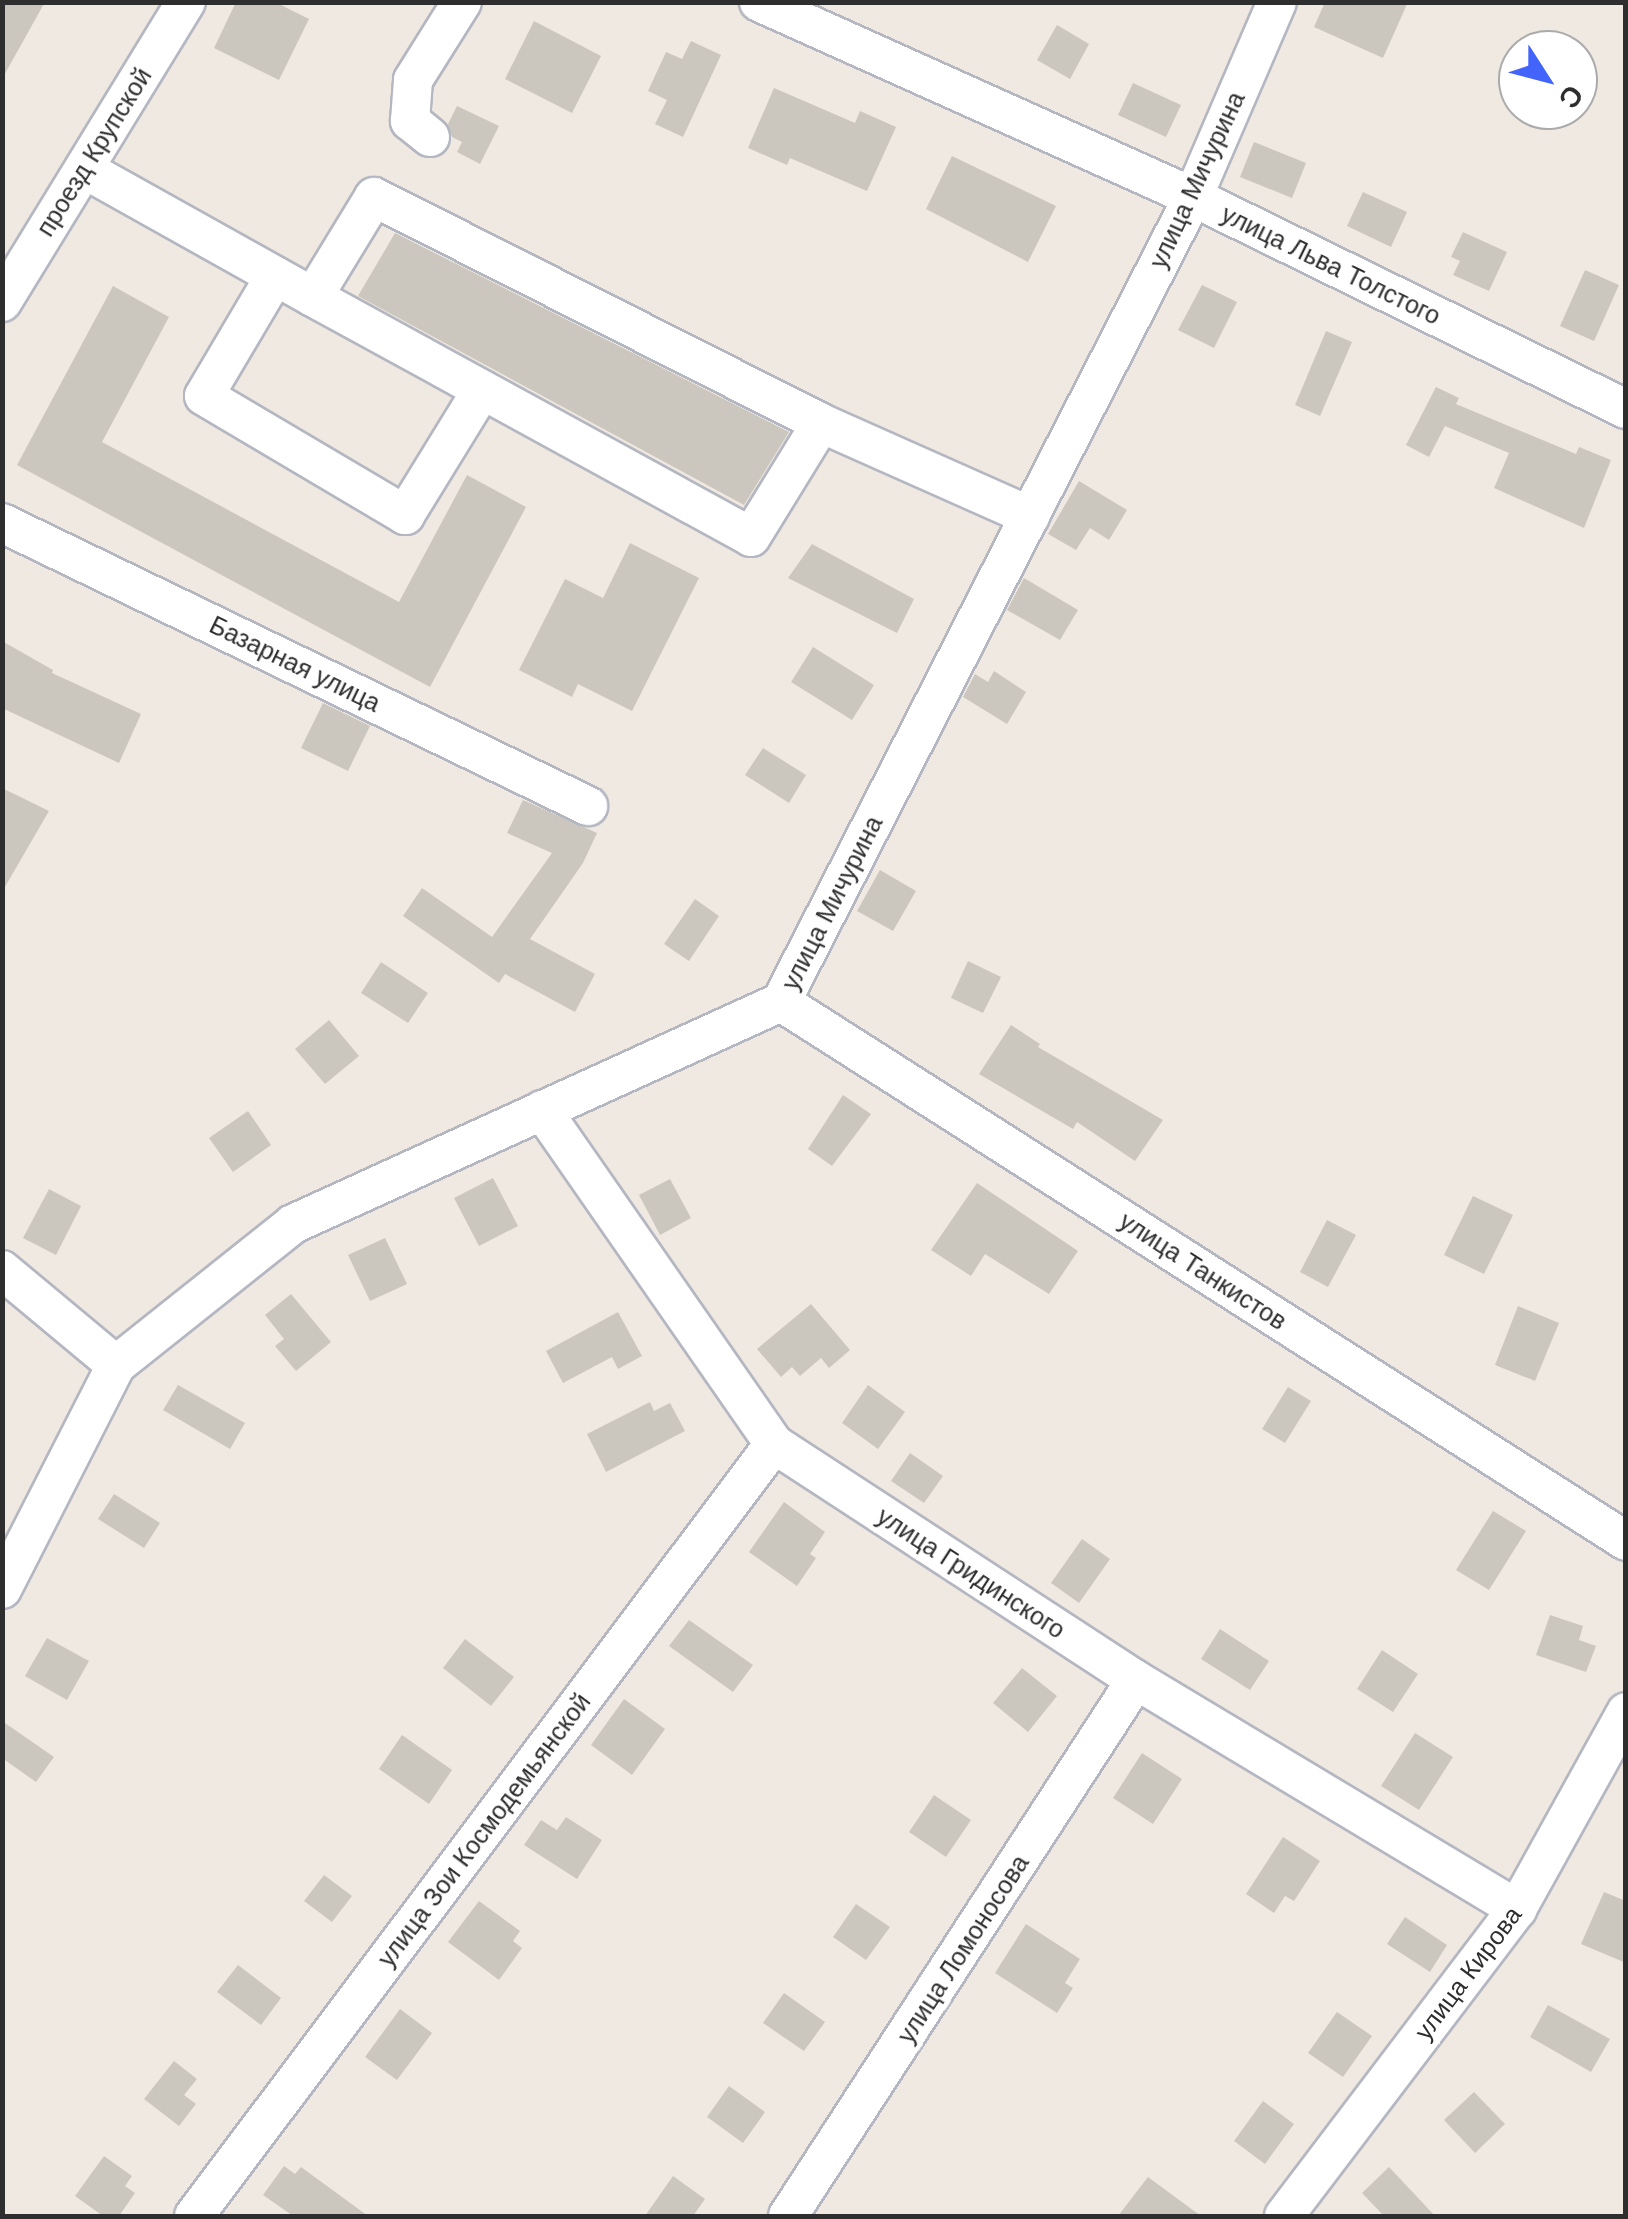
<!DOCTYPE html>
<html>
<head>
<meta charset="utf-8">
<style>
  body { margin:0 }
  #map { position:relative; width:1628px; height:2219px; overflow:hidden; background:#efe9e1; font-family:Arial,sans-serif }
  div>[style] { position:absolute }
  .building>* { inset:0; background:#cbc7bf }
  .roads { filter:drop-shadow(2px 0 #b4b7c1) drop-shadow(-2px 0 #b4b7c1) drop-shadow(0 2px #b4b7c1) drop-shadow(0 -2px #b4b7c1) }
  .minor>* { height:38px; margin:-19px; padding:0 19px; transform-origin:19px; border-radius:19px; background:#fff }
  span { translate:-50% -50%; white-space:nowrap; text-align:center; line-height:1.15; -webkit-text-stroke:9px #fff; paint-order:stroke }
  .street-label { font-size:25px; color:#2e2e2e }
  .frame { position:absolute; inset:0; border:5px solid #2e2e2e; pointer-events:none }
  .north { position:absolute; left:1498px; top:30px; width:100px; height:100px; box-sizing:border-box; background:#fff; border:2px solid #ababab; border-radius:50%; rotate:126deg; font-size:28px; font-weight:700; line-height:40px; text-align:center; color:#2e2e2e }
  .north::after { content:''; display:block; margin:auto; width:35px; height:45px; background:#4264fb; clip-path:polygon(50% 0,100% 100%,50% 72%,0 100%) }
</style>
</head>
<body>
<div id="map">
  <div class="building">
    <i style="clip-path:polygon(2px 2px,45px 2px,2px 79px)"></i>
    <i style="clip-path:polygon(236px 2px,275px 2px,309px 19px,279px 80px,214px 48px)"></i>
    <i style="clip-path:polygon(1325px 2px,1408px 2px,1383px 58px,1314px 27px)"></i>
    <i style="clip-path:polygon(534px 21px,601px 56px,572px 113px,505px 79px)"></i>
    <i style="clip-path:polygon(1057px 25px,1089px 44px,1070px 79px,1037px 60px)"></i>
    <i style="clip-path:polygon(691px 41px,721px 55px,683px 137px,655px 124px,667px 100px,648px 91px,666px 52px,682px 59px)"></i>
    <i style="clip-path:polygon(1133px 83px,1181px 105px,1166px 137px,1118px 115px)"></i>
    <i style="clip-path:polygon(774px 88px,855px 123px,860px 111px,896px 127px,867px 191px,790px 158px,787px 165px,748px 148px)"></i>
    <i style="clip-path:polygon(457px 106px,499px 126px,480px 164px,457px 152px,462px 142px,452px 137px,448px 124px)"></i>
    <i style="clip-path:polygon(1254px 142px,1306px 163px,1292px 198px,1240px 177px)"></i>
    <i style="clip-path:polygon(952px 156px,1056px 206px,1028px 262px,926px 209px)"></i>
    <i style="clip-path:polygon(1363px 192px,1407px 212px,1391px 247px,1347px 226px)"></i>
    <i style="clip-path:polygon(1463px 232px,1507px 252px,1489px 291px,1453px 275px,1460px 261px,1451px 257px)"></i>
    <i style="clip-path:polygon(395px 233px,789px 432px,744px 505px,358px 296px)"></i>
    <i style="clip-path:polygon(1585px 270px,1619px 285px,1594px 341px,1560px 326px)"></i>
    <i style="clip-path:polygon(1202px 285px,1237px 302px,1214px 348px,1178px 330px)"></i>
    <i style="clip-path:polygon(113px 286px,169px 317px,102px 442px,399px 602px,467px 475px,526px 507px,430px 687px,17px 465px)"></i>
    <i style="clip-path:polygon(1326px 331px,1352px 342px,1320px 416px,1295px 405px)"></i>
    <i style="clip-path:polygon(1436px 387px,1459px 398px,1456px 404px,1576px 454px,1579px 447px,1611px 460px,1584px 528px,1494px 488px,1509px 453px,1445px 426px,1429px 457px,1406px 445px)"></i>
    <i style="clip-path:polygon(1079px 481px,1127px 510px,1109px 540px,1090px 528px,1076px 550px,1048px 534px)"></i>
    <i style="clip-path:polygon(630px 543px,699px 578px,632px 711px,578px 684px,572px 697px,519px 670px,565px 579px,603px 598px)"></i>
    <i style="clip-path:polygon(812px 544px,914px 599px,897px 633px,788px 578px)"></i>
    <i style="clip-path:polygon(1024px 578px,1078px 610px,1060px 640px,1007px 610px)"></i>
    <i style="clip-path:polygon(2px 641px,53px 670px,52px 673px,141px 714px,119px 763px,2px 708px)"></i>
    <i style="clip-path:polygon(813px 647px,874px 685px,852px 720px,791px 682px)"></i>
    <i style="clip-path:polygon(994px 671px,1026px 692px,1007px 724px,963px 697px,975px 674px,988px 682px)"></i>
    <i style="clip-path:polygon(323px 703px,370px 726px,348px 771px,301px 748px)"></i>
    <i style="clip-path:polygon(763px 748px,806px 775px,789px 803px,745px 775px)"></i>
    <i style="clip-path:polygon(2px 788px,49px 811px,2px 892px)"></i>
    <i style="clip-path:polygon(523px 800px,597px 833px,583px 863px,530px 939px,595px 974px,575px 1012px,505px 974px,499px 983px,403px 916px,422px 888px,492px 937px,552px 853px,507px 833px)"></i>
    <i style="clip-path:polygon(880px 870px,916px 891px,893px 931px,857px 911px)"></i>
    <i style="clip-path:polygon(695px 899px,719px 916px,689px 961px,664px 944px)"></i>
    <i style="clip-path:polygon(968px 961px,1001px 977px,983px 1013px,951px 998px)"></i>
    <i style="clip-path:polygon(381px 962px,428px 993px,408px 1023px,361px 993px)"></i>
    <i style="clip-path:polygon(329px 1020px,359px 1056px,325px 1084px,295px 1049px)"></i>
    <i style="clip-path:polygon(1011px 1025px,1040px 1044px,1038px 1047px,1163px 1120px,1135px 1161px,1077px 1122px,1073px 1129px,979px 1074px)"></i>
    <i style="clip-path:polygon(843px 1095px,871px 1114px,832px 1166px,808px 1149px)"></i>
    <i style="clip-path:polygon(248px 1111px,271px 1145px,233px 1172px,209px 1138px)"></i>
    <i style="clip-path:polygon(493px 1178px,518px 1226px,479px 1246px,454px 1198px)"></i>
    <i style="clip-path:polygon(670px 1179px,691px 1218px,660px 1235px,639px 1195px)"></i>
    <i style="clip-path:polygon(977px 1183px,1078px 1251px,1049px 1294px,985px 1254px,971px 1276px,931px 1250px)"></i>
    <i style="clip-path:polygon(49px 1189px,81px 1206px,56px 1255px,23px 1238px)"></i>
    <i style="clip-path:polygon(1473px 1196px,1513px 1215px,1484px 1274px,1444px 1255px)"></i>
    <i style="clip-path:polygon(1327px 1220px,1356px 1235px,1328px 1287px,1300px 1272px)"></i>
    <i style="clip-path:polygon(385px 1238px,407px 1284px,370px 1301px,348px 1255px)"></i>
    <i style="clip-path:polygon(291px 1294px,331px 1342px,296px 1371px,275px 1346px,284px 1339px,265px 1315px)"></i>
    <i style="clip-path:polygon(811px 1304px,850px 1350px,829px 1368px,821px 1358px,800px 1376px,792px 1367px,781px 1377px,757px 1349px)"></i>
    <i style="clip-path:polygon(1518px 1306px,1559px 1323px,1535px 1381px,1495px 1365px)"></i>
    <i style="clip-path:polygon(618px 1312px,642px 1356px,618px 1369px,612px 1357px,563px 1383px,546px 1351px)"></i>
    <i style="clip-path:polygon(178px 1385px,245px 1423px,230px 1449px,163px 1410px)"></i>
    <i style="clip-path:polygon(868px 1385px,905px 1412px,878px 1449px,842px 1423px)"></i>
    <i style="clip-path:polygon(1288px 1387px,1311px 1401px,1285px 1443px,1262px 1429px)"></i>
    <i style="clip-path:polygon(650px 1402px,654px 1411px,670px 1403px,685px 1431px,606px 1472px,587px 1434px)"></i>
    <i style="clip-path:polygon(910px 1453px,943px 1476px,924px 1503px,891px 1481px)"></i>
    <i style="clip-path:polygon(114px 1494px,160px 1523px,144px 1548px,98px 1519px)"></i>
    <i style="clip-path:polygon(784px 1502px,825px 1532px,810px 1554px,816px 1558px,797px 1586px,749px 1552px)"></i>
    <i style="clip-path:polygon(1493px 1511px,1526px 1531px,1489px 1590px,1456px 1570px)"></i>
    <i style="clip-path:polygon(1082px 1539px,1110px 1559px,1079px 1603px,1051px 1583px)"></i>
    <i style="clip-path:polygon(1550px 1615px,1583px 1626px,1579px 1640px,1596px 1646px,1586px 1672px,1536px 1655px)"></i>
    <i style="clip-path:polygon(689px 1620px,753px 1665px,733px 1692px,669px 1646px)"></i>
    <i style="clip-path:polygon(1220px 1629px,1269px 1661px,1250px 1690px,1201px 1659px)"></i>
    <i style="clip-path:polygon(47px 1638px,89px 1661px,67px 1700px,25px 1676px)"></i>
    <i style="clip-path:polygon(465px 1639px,514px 1677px,491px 1706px,443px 1668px)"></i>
    <i style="clip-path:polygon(1382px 1650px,1418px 1674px,1393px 1712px,1357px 1689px)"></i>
    <i style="clip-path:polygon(1022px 1668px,1057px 1696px,1028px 1732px,993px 1703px)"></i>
    <i style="clip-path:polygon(624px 1699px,665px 1729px,632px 1775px,591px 1745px)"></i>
    <i style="clip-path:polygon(2px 1721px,54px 1757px,36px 1782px,2px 1758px)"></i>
    <i style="clip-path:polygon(1415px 1733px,1453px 1757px,1419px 1810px,1381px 1786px)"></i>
    <i style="clip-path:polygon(402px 1735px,452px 1770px,429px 1804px,379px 1769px)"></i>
    <i style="clip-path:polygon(1142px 1753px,1182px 1779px,1153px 1824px,1113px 1798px)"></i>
    <i style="clip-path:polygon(934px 1795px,971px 1820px,946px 1857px,909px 1832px)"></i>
    <i style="clip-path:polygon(566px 1817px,602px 1840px,577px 1879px,524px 1845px,541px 1820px,557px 1830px)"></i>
    <i style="clip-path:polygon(1283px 1837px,1320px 1861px,1294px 1901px,1285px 1896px,1274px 1913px,1246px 1894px)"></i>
    <i style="clip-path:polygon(324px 1875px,352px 1896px,332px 1922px,304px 1901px)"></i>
    <i style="clip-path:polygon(1604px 1892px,1626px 1901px,1626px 1963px,1581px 1944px)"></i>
    <i style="clip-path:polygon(479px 1901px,520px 1931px,513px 1941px,522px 1948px,499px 1980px,448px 1942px)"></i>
    <i style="clip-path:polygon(856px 1904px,890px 1927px,866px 1960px,833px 1937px)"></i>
    <i style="clip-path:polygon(1405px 1917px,1447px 1945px,1430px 1972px,1387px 1944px)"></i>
    <i style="clip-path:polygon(1026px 1924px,1080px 1959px,1065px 1983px,1073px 1988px,1057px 2013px,995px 1973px)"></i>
    <i style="clip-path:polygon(238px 1965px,281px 1998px,261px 2025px,217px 1992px)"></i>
    <i style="clip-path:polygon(784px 1993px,825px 2022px,804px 2051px,763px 2023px)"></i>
    <i style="clip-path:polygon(1548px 2005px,1610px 2039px,1591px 2072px,1530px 2037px)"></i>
    <i style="clip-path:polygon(400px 2009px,432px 2033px,397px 2080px,365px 2057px)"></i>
    <i style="clip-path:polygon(1337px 2012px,1372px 2036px,1343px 2077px,1308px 2053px)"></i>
    <i style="clip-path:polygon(174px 2061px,197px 2079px,184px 2095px,196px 2104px,179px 2126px,144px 2099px)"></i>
    <i style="clip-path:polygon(729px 2086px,765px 2112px,743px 2143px,707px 2117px)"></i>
    <i style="clip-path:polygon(1474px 2092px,1505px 2124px,1475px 2153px,1444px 2120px)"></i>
    <i style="clip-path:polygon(1263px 2101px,1294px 2124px,1265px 2164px,1234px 2141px)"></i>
    <i style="clip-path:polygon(104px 2156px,132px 2176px,125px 2186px,135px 2193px,119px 2216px,103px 2216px,75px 2196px)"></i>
    <i style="clip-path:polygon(284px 2166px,295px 2174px,301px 2167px,368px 2216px,293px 2216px,263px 2195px)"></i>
    <i style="clip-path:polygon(1389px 2167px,1435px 2216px,1384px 2216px,1362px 2193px)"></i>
    <i style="clip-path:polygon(673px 2176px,705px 2199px,693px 2216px,645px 2216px)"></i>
    <i style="clip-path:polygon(1148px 2177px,1201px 2216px,1118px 2216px)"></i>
  </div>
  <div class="roads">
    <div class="minor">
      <i style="left:759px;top:2px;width:476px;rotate:24.2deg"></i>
      <i style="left:1193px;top:197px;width:482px;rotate:26.1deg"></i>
      <i style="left:430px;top:137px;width:26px;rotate:-141deg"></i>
      <i style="left:410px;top:121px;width:41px;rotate:-85.8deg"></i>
      <i style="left:413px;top:80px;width:92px;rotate:-57.9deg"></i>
      <i style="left:84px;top:169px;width:262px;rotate:29.2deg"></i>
      <i style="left:313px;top:297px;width:117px;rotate:-58.6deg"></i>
      <i style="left:374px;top:197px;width:501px;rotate:26.82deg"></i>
      <i style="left:821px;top:423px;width:229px;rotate:24deg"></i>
      <i style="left:275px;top:276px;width:139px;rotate:120.6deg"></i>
      <i style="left:204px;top:396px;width:234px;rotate:30.6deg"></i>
      <i style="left:405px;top:515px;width:147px;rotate:-58.4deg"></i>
      <i style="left:313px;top:297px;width:499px;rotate:28.7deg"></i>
      <i style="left:751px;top:537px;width:134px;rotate:-58.4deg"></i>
      <i style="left:2px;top:302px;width:352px;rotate:-58.5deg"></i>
      <i style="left:2px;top:523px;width:651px;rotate:25.78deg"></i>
      <i style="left:781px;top:1002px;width:1002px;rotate:32.53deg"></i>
      <i style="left:542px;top:1110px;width:407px;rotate:55.2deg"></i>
      <i style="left:774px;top:1444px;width:432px;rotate:33.1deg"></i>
      <i style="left:1136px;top:1680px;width:445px;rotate:31deg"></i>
      <i style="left:2px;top:1270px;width:148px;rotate:39.8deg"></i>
      <i style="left:2px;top:1589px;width:251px;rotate:-63deg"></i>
      <i style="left:116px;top:1365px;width:226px;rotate:-38.5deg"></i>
      <i style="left:293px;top:1224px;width:536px;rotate:-24.46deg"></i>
      <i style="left:781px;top:1002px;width:904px;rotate:-62.9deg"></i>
      <i style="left:1193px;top:197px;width:212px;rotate:-66.7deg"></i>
      <i style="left:194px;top:2216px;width:966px;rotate:-53.08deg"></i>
      <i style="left:788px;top:2216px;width:639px;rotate:-57.01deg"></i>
      <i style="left:1284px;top:2216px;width:385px;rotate:-52.8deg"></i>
      <i style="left:1517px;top:1909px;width:225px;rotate:-61deg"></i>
    </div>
  </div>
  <div class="street-label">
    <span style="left:94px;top:152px;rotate:-58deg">проезд Крупской</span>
    <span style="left:1197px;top:180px;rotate:-65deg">улица Мичурина</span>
    <span style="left:1331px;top:265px;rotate:26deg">улица Льва Толстого</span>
    <span style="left:295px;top:664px;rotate:26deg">Базарная улица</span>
    <span style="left:832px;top:903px;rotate:-63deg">улица Мичурина</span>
    <span style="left:1203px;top:1271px;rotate:33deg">улица Танкистов</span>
    <span style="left:971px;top:1573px;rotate:33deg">улица Гридинского</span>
    <span style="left:484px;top:1830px;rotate:-53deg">улица Зои Космодемьянской</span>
    <span style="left:963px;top:1949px;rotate:-57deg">улица Ломоносова</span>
    <span style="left:1468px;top:1973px;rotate:-53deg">улица Кирова</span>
  </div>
  <div class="frame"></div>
  <div class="north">С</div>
</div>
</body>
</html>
